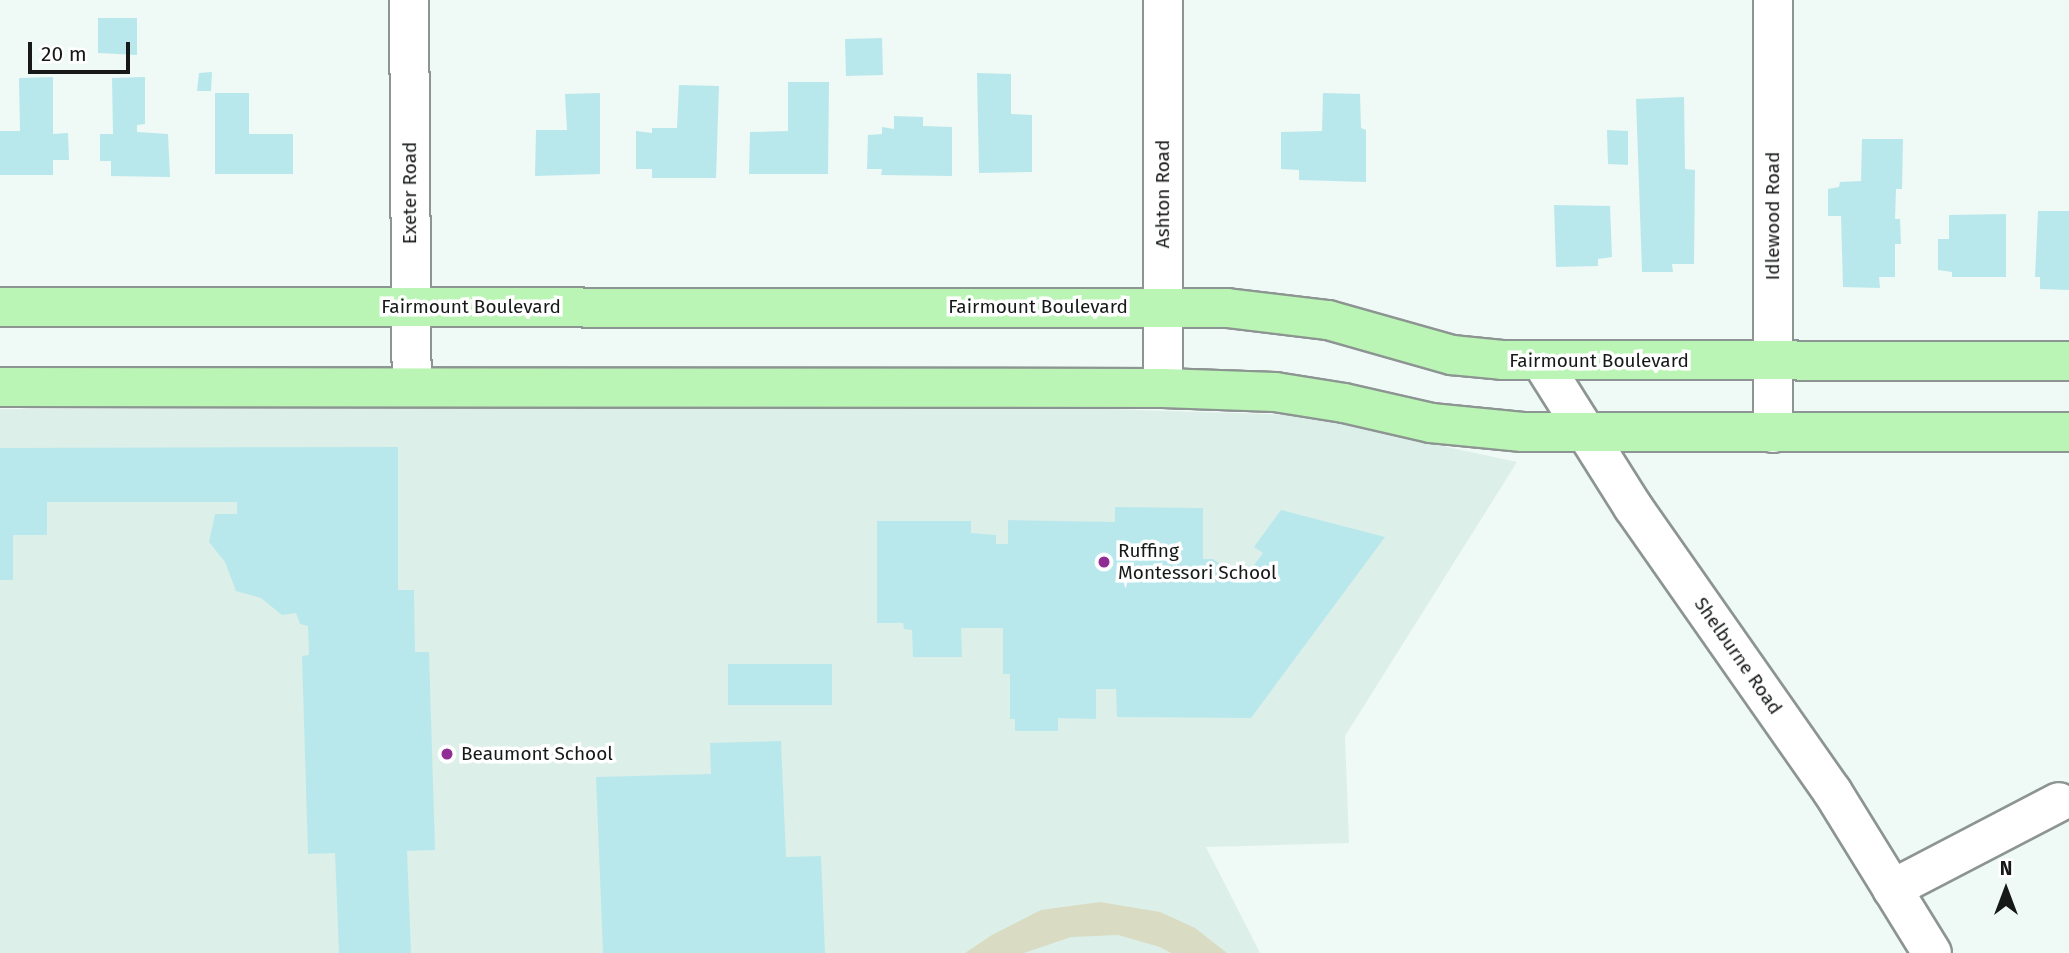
<!DOCTYPE html>
<html>
<head>
<meta charset="utf-8">
<style>
  body { margin:0 }
  #map { position:relative; width:2069px; height:953px; overflow:hidden; background:#eff9f5; font-family:"Fira Sans",sans-serif }
  div>[style] { position:absolute }
  .built>* { inset:0; background:#ddefe9 }
  .green>* { inset:0; background:#d9dbc2 }
  .building>* { inset:0; background:#b9e8ec }
  .roads { filter:drop-shadow(2px 0 #8d9592) drop-shadow(-2px 0 #8d9592) drop-shadow(0 2px #8d9592) drop-shadow(0 -2px #8d9592) }
  .minor>* { height:38px; margin:-19px; padding:0 19px; transform-origin:19px; border-radius:19px; background:#fff }
  .major>* { height:38px; margin:-19px; padding:0 19px; transform-origin:19px; border-radius:19px; background:#bbf5b5 }
  .dots>* { width:19px; height:19px; translate:-50% -50%; box-sizing:border-box; border:4px solid #fff; border-radius:50% }
  span { translate:-50% -50%; white-space:nowrap; text-align:center; line-height:1.15; -webkit-text-stroke:7px #fff; paint-order:stroke }
  .street-label { font-size:19px; color:#161918 }
  .poi-label { font-size:19px; color:#161918 }
  .left { translate:0 -50%; text-align:left }
  .north { position:absolute; left:1971px; top:855px; width:70px; height:70px; -webkit-text-stroke:5px #fff; paint-order:stroke; rotate:0deg; font-size:19px; font-weight:700; line-height:28px; text-align:center; color:#161918 }
  .north::after { content:''; display:block; margin:auto; width:24px; height:32px; background:#161918; clip-path:polygon(50% 0,100% 100%,50% 72%,0 100%) }
  .scale { position:absolute; left:28px; top:42px; width:102px; height:32px; box-sizing:border-box; border:4px solid #161918; border-top:0; padding-left:9px; font-size:21px; line-height:24px; white-space:nowrap; color:#161918; -webkit-text-stroke:5px #fff; paint-order:stroke }
</style>
</head>
<body>
<div id="map">
  <div class="built">
    <i style="clip-path:polygon(1073px 408px,1298px 415px,1517px 462px,1345px 736px,1349px 843px,1206px 847px,1260px 953px,0 953px,0 409px)"></i>
  </div>
  <div class="green">
    <i style="clip-path:polygon(1100px 902px,1160px 912px,1195px 928px,1227px 953px,1171px 953px,1160px 947px,1118px 935px,1071px 937px,1024px 953px,965px 953px,992px 935px,1041px 910px)"></i>
  </div>
  <div class="building">
    <i style="clip-path:polygon(98px 18px,137px 18px,137px 55px,98px 53px)"></i>
    <i style="clip-path:polygon(882px 38px,883px 75px,846px 76px,845px 39px)"></i>
    <i style="clip-path:polygon(212px 72px,211px 91px,197px 91px,199px 73px)"></i>
    <i style="clip-path:polygon(977px 73px,1011px 74px,1011px 114px,1032px 115px,1032px 172px,979px 173px)"></i>
    <i style="clip-path:polygon(53px 77px,53px 134px,68px 133px,69px 160px,53px 160px,53px 175px,0 175px,0 131px,20px 131px,19px 78px)"></i>
    <i style="clip-path:polygon(145px 77px,145px 124px,137px 125px,137px 132px,168px 134px,170px 177px,111px 176px,111px 161px,100px 161px,100px 134px,113px 134px,112px 78px)"></i>
    <i style="clip-path:polygon(788px 82px,829px 82px,828px 174px,749px 174px,750px 132px,788px 131px)"></i>
    <i style="clip-path:polygon(679px 85px,719px 86px,716px 178px,652px 178px,652px 169px,636px 169px,636px 131px,652px 133px,652px 128px,677px 128px)"></i>
    <i style="clip-path:polygon(215px 93px,249px 93px,249px 134px,293px 134px,293px 174px,215px 174px)"></i>
    <i style="clip-path:polygon(600px 93px,600px 174px,535px 176px,536px 130px,567px 130px,565px 94px)"></i>
    <i style="clip-path:polygon(1323px 93px,1360px 94px,1361px 128px,1366px 130px,1366px 182px,1299px 180px,1299px 170px,1281px 169px,1281px 132px,1322px 131px)"></i>
    <i style="clip-path:polygon(1684px 97px,1685px 169px,1695px 170px,1694px 264px,1672px 264px,1673px 272px,1642px 272px,1636px 99px)"></i>
    <i style="clip-path:polygon(894px 116px,923px 117px,923px 126px,952px 127px,952px 176px,881px 175px,882px 169px,867px 169px,868px 135px,882px 134px,882px 127px,894px 129px)"></i>
    <i style="clip-path:polygon(1607px 130px,1628px 131px,1628px 165px,1608px 164px)"></i>
    <i style="clip-path:polygon(1862px 139px,1903px 139px,1902px 189px,1896px 189px,1895px 219px,1900px 219px,1901px 244px,1895px 244px,1895px 277px,1879px 277px,1880px 288px,1843px 287px,1841px 216px,1828px 216px,1828px 189px,1839px 187px,1840px 182px,1861px 181px)"></i>
    <i style="clip-path:polygon(1554px 205px,1610px 206px,1612px 257px,1598px 259px,1598px 266px,1556px 267px)"></i>
    <i style="clip-path:polygon(2038px 211px,2069px 211px,2069px 290px,2040px 289px,2040px 277px,2035px 277px)"></i>
    <i style="clip-path:polygon(2006px 214px,2006px 277px,1952px 277px,1952px 272px,1938px 270px,1938px 239px,1949px 239px,1949px 215px)"></i>
    <i style="clip-path:polygon(398px 447px,398px 590px,414px 590px,415px 652px,429px 652px,435px 850px,407px 851px,411px 953px,339px 953px,335px 853px,308px 854px,302px 656px,309px 655px,308px 626px,300px 624px,296px 613px,282px 615px,261px 598px,236px 591px,225px 562px,209px 542px,215px 514px,237px 514px,237px 502px,47px 502px,47px 535px,13px 535px,13px 580px,0 580px,0 448px)"></i>
    <i style="clip-path:polygon(1115px 507px,1203px 508px,1203px 559px,1213px 559px,1243px 580px,1263px 553px,1254px 547px,1281px 510px,1385px 537px,1251px 718px,1117px 717px,1116px 689px,1096px 689px,1096px 719px,1058px 718px,1058px 731px,1015px 731px,1015px 719px,1010px 719px,1010px 674px,1003px 674px,1003px 628px,961px 628px,962px 657px,913px 657px,912px 630px,904px 629px,903px 623px,877px 623px,877px 521px,971px 521px,971px 533px,996px 535px,996px 544px,1008px 544px,1008px 520px,1115px 522px)"></i>
    <i style="clip-path:polygon(728px 664px,832px 664px,832px 705px,728px 705px)"></i>
    <i style="clip-path:polygon(781px 741px,786px 857px,821px 856px,825px 953px,603px 953px,596px 777px,711px 774px,710px 743px)"></i>
  </div>
  <div class="roads">
    <div class="minor">
      <i style="left:409px;top:0;width:386px;rotate:89.6deg"></i>
      <i style="left:1163px;top:0;width:388px;rotate:90deg"></i>
      <i style="left:1541px;top:361px;width:173px;rotate:57.8deg"></i>
      <i style="left:1633px;top:507px;width:347px;rotate:55deg"></i>
      <i style="left:1832px;top:791px;width:190px;rotate:58.3deg"></i>
      <i style="left:1773px;top:433px;width:433px;rotate:-90deg"></i>
      <i style="left:1892px;top:889px;width:188px;rotate:-27.5deg"></i>
    </div>
    <div class="major">
      <i style="left:0;top:307px;width:1227px;rotate:0.05deg"></i>
      <i style="left:1227px;top:308px;width:102px;rotate:6.8deg"></i>
      <i style="left:1328px;top:320px;width:129px;rotate:15.8deg"></i>
      <i style="left:1452px;top:355px;width:50px;rotate:5.7deg"></i>
      <i style="left:1502px;top:360px;width:567px;rotate:0.1deg"></i>
      <i style="left:0;top:387px;width:1163px;rotate:0.05deg"></i>
      <i style="left:1163px;top:388px;width:112px;rotate:2deg"></i>
      <i style="left:1275px;top:392px;width:70px;rotate:9.1deg"></i>
      <i style="left:1344px;top:403px;width:89px;rotate:12.9deg"></i>
      <i style="left:1431px;top:423px;width:92px;rotate:5.6deg"></i>
      <i style="left:1523px;top:432px;width:546px"></i>
    </div>
  </div>
  <div class="dots">
    <i style="left:1104px;top:562px;background:#902d94"></i>
    <i style="left:447px;top:754px;background:#902d94"></i>
  </div>
  <div class="street-label">
    <span style="left:410px;top:193px;rotate:-90deg">Exeter Road</span>
    <span style="left:1163px;top:194px;rotate:-90deg">Ashton Road</span>
    <span style="left:1773px;top:216px;rotate:-90deg">Idlewood Road</span>
    <span style="left:471px;top:307px">Fairmount Boulevard</span>
    <span style="left:1038px;top:307px">Fairmount Boulevard</span>
    <span style="left:1599px;top:361px">Fairmount Boulevard</span>
    <span style="left:1738px;top:656px;rotate:55deg">Shelburne Road</span>
  </div>
  <div class="poi-label">
    <span class="left" style="left:1118px;top:562px">Ruffing<br>Montessori School</span>
    <span class="left" style="left:461px;top:754px">Beaumont School</span>
  </div>
  <div class="north">N</div>
  <div class="scale">20 m</div>
</div>
</body>
</html>
